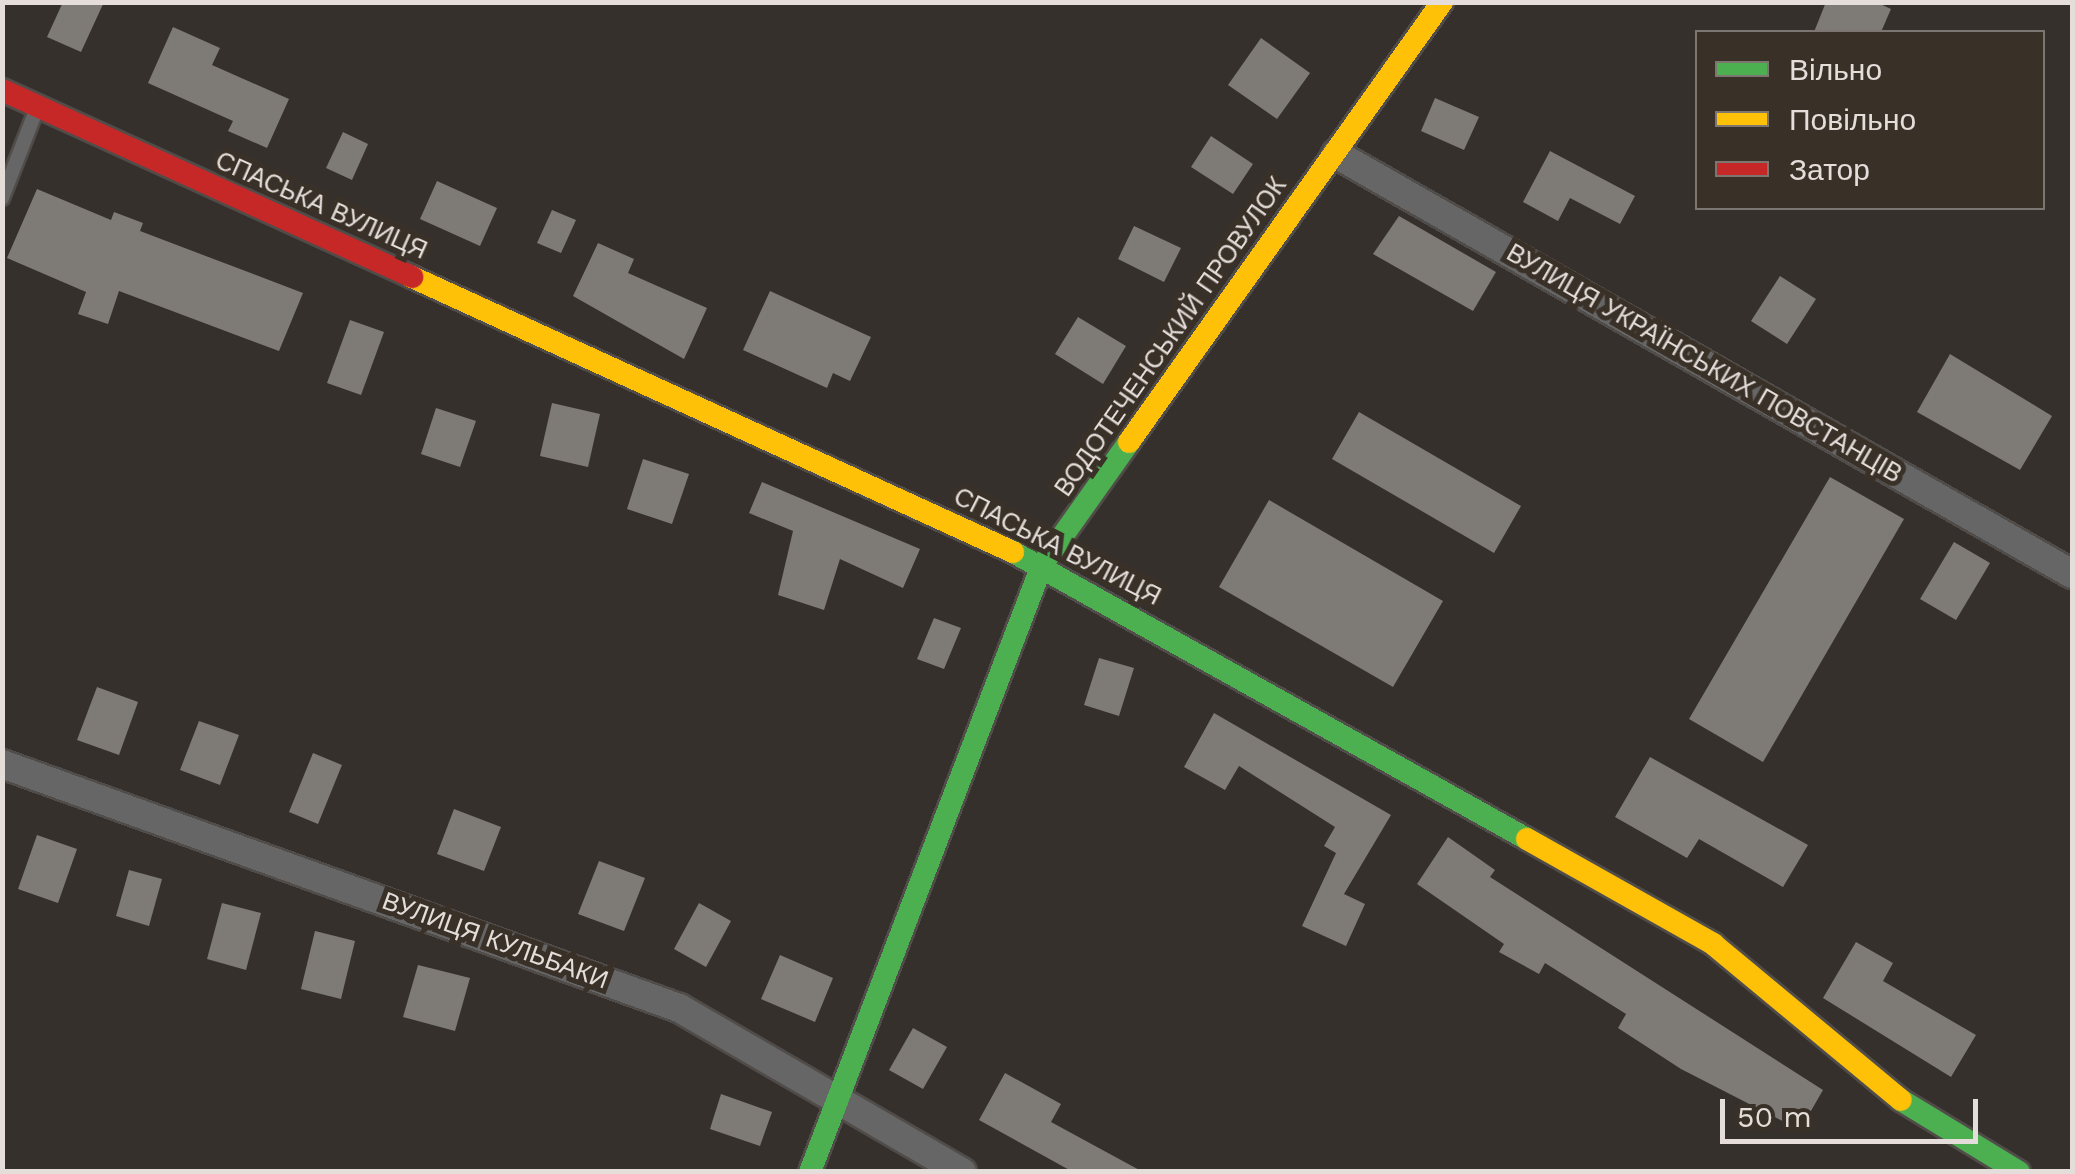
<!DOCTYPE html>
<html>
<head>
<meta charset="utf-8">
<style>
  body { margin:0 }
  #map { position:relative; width:2075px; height:1174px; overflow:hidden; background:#35302c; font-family:"Work Sans",sans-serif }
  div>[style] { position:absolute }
  .building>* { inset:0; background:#7e7a76 }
  .roads { filter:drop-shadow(2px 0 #504c49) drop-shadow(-2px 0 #504c49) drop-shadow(0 2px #504c49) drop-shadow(0 -2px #504c49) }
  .lane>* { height:14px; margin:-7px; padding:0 7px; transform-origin:7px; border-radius:7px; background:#676666 }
  .street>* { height:28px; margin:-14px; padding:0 14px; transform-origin:14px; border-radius:14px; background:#676666 }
  .fast>* { height:22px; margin:-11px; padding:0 11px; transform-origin:11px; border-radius:11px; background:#4caf50 }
  .slow>* { height:22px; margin:-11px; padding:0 11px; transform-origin:11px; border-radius:11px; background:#ffc107 }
  .jam>* { height:22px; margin:-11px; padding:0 11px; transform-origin:11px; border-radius:11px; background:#c62828 }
  span { translate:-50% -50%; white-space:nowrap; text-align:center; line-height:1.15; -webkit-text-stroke:10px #393028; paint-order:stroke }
  .street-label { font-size:25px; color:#e4ddd9 }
  .frame { position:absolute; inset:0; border:5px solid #e4ddd9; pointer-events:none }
  .legend { position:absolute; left:1695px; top:30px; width:350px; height:180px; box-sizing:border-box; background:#393028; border:2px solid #7d756f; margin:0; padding:12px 18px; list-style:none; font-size:30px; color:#e4ddd9 }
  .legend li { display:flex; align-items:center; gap:20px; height:50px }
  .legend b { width:50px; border:2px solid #7d756f }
  .scale { position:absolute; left:1720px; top:1099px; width:258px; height:45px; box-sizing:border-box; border:5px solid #e4ddd9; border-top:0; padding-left:12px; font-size:30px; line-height:35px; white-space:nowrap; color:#e4ddd9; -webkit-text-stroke:8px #393028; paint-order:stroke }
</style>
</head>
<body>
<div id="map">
  <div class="building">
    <i style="clip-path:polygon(63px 2px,104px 2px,81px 52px,47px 37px)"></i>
    <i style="clip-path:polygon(1826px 2px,1876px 2px,1891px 9px,1881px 32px,1814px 32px)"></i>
    <i style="clip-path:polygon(173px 27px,220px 48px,212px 65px,289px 99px,267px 148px,228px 131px,233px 121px,148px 83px)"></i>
    <i style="clip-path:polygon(1261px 38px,1310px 73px,1277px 119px,1228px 85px)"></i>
    <i style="clip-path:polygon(1435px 98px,1479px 117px,1464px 150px,1421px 131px)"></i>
    <i style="clip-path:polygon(343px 132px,368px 144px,352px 180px,326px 168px)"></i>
    <i style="clip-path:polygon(1211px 136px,1253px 164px,1233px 194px,1191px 167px)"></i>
    <i style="clip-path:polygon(1550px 151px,1635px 196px,1620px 224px,1570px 198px,1558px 221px,1523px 202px)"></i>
    <i style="clip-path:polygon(437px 181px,497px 208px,480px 246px,420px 219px)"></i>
    <i style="clip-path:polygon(37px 189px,111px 220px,114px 212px,143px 223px,140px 231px,303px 293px,279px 351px,119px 291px,108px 324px,78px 314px,86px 292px,7px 258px)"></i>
    <i style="clip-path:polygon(552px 210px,576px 220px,561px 253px,537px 243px)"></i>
    <i style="clip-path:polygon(1399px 216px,1496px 272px,1473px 311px,1373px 254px)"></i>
    <i style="clip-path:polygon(1134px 226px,1181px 248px,1164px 282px,1118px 259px)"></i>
    <i style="clip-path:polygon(598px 243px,634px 259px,628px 273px,707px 308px,684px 359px,573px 296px)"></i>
    <i style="clip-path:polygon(1780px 276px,1816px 299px,1787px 344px,1751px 321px)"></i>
    <i style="clip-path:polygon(770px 291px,871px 337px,850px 381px,833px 373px,827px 388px,743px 350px)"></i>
    <i style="clip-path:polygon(1078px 317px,1126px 346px,1103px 384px,1055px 354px)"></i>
    <i style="clip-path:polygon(350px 320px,384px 332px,361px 395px,327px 383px)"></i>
    <i style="clip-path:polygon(1950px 354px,2052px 416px,2020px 470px,1917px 412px)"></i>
    <i style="clip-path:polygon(552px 403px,600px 414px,588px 467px,540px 456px)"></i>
    <i style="clip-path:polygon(436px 408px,476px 421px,460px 467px,421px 454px)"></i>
    <i style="clip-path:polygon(1359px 412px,1521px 506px,1494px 553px,1332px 459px)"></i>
    <i style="clip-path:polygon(643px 459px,689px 474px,672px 524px,627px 509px)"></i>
    <i style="clip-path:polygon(1830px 477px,1904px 519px,1763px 762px,1689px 719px)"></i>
    <i style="clip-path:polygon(762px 482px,920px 549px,903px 588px,840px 559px,824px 610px,778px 595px,793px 531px,749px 513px)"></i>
    <i style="clip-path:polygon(1269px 500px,1443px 601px,1393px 687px,1219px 587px)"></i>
    <i style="clip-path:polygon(1954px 542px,1990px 563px,1956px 620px,1920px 599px)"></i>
    <i style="clip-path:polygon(934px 618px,961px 628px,944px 669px,917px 659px)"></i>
    <i style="clip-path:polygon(1099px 658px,1134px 668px,1119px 716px,1084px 705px)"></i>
    <i style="clip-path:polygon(97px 687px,138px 702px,119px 755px,77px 740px)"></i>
    <i style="clip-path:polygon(1214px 713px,1391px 815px,1344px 894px,1365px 904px,1346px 946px,1302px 926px,1336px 853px,1324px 846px,1335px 827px,1239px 766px,1225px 790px,1184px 767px)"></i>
    <i style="clip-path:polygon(199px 721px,239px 735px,220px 785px,180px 770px)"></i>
    <i style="clip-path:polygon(313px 753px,342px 765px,318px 824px,289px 812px)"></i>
    <i style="clip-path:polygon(1650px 757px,1808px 845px,1783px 887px,1699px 839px,1687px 858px,1615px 817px)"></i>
    <i style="clip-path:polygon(454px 809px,501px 827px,484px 871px,437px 854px)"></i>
    <i style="clip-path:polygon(37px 835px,77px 849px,58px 903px,18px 889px)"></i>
    <i style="clip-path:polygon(1448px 837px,1495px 870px,1490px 877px,1823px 1090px,1800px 1130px,1681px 1069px,1618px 1028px,1626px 1014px,1545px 963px,1539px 974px,1499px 952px,1504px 944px,1417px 884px)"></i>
    <i style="clip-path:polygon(599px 861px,645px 878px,624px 931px,578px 914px)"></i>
    <i style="clip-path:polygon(129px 870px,162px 879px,149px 926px,116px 916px)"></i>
    <i style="clip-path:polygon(222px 903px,261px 913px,246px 970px,207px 959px)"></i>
    <i style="clip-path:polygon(699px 903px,731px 921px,706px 967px,674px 949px)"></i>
    <i style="clip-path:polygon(315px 931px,355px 941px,341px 999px,301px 989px)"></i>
    <i style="clip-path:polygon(1856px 942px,1893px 963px,1883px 981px,1976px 1035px,1951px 1077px,1823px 998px)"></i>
    <i style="clip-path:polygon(780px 955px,833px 978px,815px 1022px,761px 999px)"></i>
    <i style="clip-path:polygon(418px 965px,470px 978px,455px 1031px,403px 1017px)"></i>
    <i style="clip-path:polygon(913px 1028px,947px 1047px,923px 1089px,889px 1070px)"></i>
    <i style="clip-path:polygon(1005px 1073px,1061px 1104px,1051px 1122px,1143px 1172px,1073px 1172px,979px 1120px)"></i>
    <i style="clip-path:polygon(721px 1094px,772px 1112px,760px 1146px,710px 1129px)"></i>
  </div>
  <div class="roads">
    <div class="lane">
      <i style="left:2px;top:198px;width:97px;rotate:-68.7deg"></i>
    </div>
    <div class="street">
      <i style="left:1336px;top:154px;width:847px;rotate:29.71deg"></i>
      <i style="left:2px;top:764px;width:720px;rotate:19.82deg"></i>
      <i style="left:679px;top:1008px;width:327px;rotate:30.1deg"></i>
    </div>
    <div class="fast">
      <i style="left:1013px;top:552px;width:589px;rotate:29.18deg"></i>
      <i style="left:1901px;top:1100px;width:138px;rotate:31.4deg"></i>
      <i style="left:810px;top:1172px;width:650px;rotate:-69.08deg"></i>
      <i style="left:1042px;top:565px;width:151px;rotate:-54.7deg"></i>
    </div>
    <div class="slow">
      <i style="left:412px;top:277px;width:661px;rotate:24.59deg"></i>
      <i style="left:1129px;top:442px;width:540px;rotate:-54.57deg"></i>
      <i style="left:1527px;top:839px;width:214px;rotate:29.4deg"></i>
      <i style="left:1713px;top:944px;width:244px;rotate:39.7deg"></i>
    </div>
    <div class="jam">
      <i style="left:2px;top:90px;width:451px;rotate:24.5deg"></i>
    </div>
  </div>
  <div class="street-label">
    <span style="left:321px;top:206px;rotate:24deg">СПАСЬКА ВУЛИЦЯ</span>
    <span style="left:1171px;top:337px;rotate:-55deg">ВОДОТЕЧЕНСЬКИЙ ПРОВУЛОК</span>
    <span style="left:1704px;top:364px;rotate:30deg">ВУЛИЦЯ УКРАЇНСЬКИХ ПОВСТАНЦІВ</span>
    <span style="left:1057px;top:547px;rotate:27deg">СПАСЬКА ВУЛИЦЯ</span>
    <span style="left:495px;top:941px;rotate:20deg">ВУЛИЦЯ КУЛЬБАКИ</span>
  </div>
  <div class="frame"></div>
  <ul class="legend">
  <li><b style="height:12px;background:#4caf50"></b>Вільно</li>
  <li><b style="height:12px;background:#ffc107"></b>Повільно</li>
  <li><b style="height:12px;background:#c62828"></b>Затор</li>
  </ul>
  <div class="scale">50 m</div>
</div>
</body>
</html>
